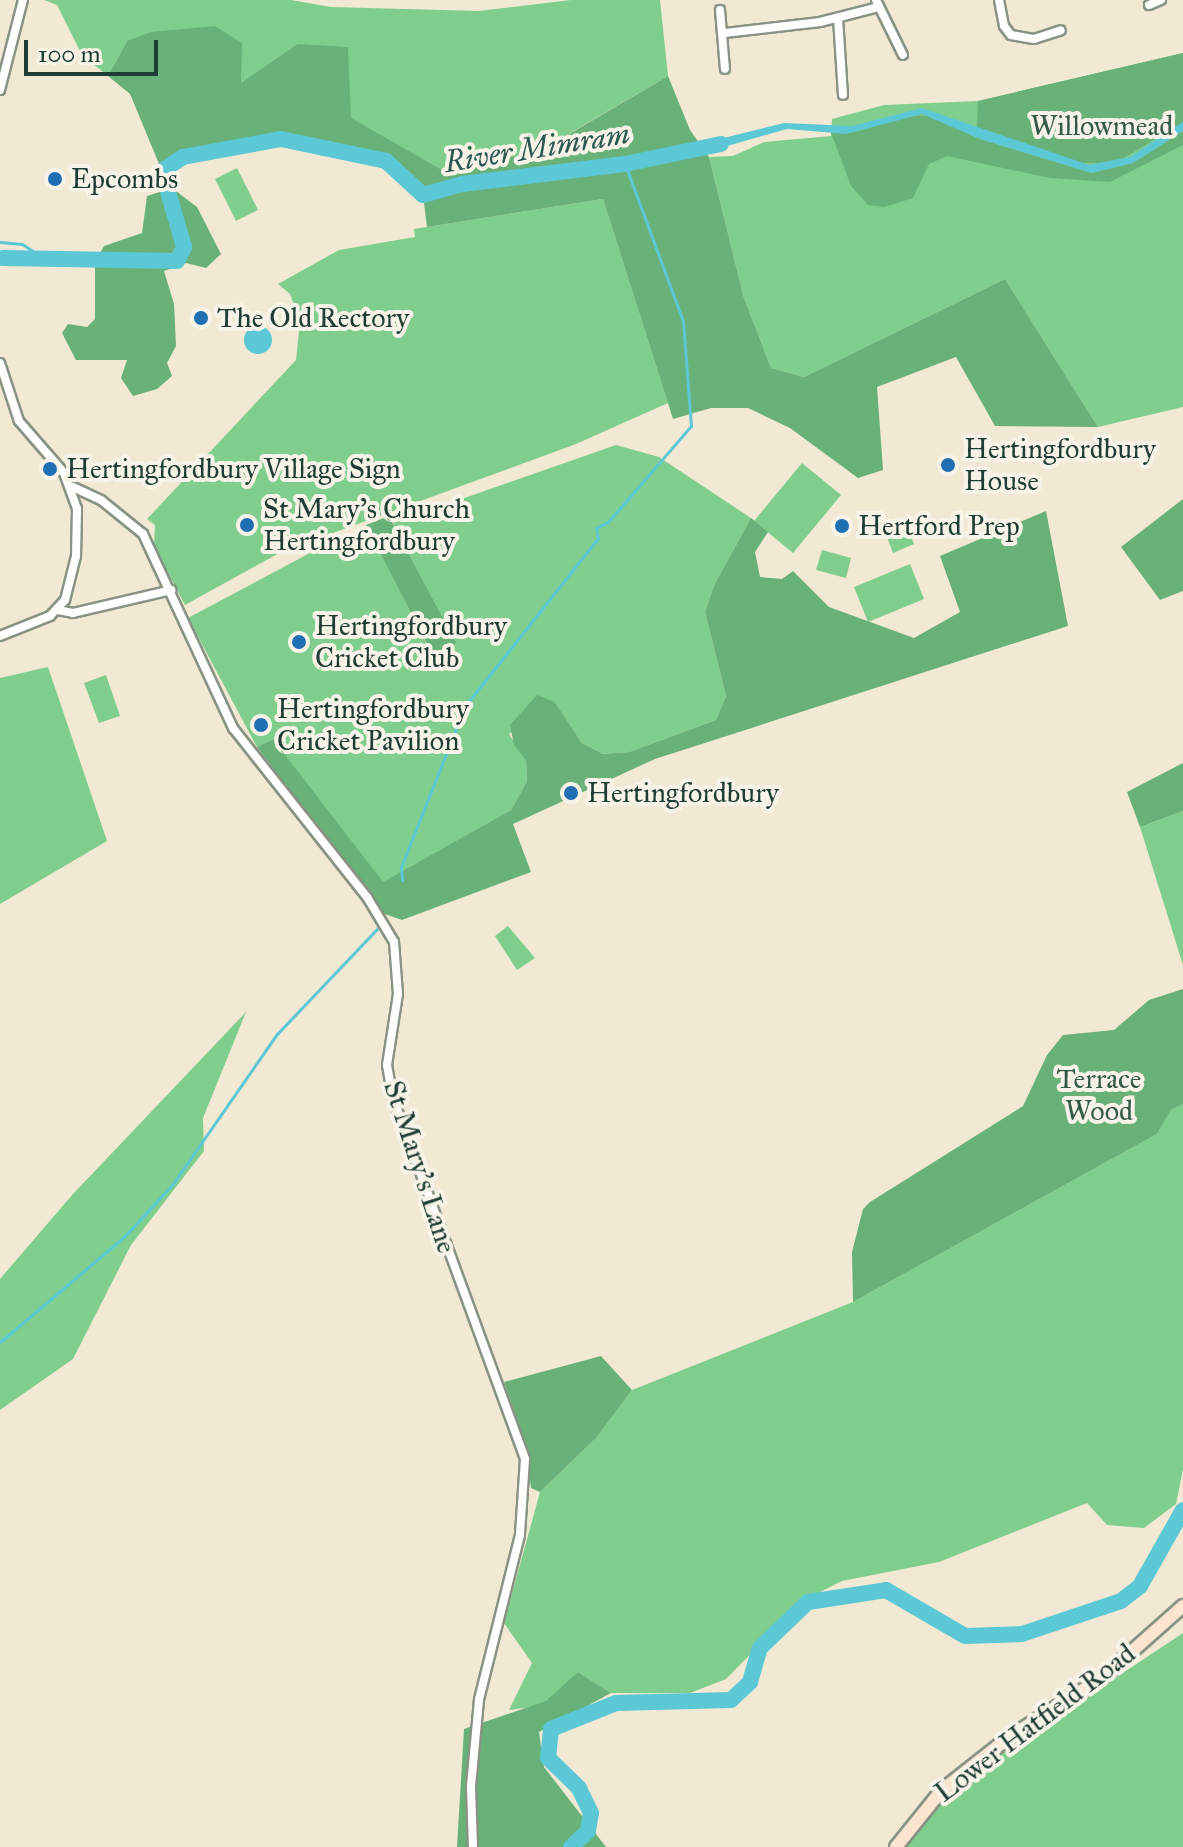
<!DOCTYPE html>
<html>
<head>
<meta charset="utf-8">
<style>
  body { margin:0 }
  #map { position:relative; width:1183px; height:1847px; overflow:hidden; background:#f1e9d3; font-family:"IM FELL Great Primer",serif }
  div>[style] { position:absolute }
  .green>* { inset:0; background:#80ce8d }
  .forest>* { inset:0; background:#68b178 }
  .water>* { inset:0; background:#5cc8d5 }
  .round { border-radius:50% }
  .stream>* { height:3px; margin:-1.5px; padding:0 1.5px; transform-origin:1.5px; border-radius:1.5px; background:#5cc8d5 }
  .river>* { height:16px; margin:-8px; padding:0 8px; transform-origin:8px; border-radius:8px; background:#5cc8d5 }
  .roads { filter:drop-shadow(2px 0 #889384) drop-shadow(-2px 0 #889384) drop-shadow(0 2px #889384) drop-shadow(0 -2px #889384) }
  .street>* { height:8px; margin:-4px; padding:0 4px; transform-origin:4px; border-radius:4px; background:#fff }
  .secondary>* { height:12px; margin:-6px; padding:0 6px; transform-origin:6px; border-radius:6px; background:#fce5d0 }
  .dots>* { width:22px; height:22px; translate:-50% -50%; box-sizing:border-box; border:4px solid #f7f3e8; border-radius:50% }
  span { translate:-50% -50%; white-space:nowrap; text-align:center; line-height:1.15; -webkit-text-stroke:8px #f7f3e8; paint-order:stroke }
  .park-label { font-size:28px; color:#325a46 }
  .poi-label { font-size:28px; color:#1f3d34 }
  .left { translate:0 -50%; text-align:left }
  .street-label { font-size:28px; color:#1f3d34 }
  .water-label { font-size:30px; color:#2b5954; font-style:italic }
  .scale { position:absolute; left:24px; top:40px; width:134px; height:36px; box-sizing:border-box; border:4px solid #1f3d34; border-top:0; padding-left:10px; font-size:24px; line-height:28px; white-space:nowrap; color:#1f3d34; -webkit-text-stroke:6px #f7f3e8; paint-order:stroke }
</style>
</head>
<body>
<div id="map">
  <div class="green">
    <i style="clip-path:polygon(44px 0,291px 0,331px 7px,479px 11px,571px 0,660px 0,668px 76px,541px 150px,446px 172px,350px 118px,297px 44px,240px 84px,127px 41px,108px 76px,82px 55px,57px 5px)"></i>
    <i style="clip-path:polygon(1183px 53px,1183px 407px,1098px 427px,1005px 279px,804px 377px,771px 368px,744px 298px,709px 157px,733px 156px,764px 142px,831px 136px,832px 119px,884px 105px,978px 101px)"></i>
    <i style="clip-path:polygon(237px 168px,258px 210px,236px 221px,215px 179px)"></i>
    <i style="clip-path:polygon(603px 199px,668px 403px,576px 444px,281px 552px,185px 605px,154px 546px,155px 525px,147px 519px,296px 360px,300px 321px,290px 294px,278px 284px,339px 250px,415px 237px,414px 229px)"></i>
    <i style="clip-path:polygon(616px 445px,659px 457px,751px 518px,714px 585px,705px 612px,726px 696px,716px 720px,629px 752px,603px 754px,582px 743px,555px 702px,509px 734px,526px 760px,527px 781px,511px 810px,382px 883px,273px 739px,257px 747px,188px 618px,308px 554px,371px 533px,432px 655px,455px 642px,393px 523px)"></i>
    <i style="clip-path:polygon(802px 463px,841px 495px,793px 553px,754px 521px)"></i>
    <i style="clip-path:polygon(899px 523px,906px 525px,914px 544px,893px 553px,884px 529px)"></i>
    <i style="clip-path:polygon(822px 550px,851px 558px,846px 578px,816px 570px)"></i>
    <i style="clip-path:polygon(910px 564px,924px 599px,868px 622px,854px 587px)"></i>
    <i style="clip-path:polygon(48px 667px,107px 841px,0 904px,0 678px)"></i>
    <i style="clip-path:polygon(106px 675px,120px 716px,99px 723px,84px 683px)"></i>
    <i style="clip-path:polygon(1183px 811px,1183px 965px,1140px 827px)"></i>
    <i style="clip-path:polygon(508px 926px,535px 958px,517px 970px,495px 936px)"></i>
    <i style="clip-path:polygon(246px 1012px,203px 1118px,204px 1151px,131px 1245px,73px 1359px,0 1410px,0 1279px,73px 1194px)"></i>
    <i style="clip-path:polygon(1183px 1104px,1183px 1469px,1176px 1504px,1144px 1528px,1107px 1525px,1087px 1503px,939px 1562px,842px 1581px,804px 1600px,726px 1679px,690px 1693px,611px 1693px,578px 1672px,547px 1705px,509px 1710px,532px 1663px,504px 1623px,540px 1492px,597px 1437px,632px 1390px,853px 1302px,1157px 1134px,1171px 1110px)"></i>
    <i style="clip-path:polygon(1183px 1633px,1183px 1847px,902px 1847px,923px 1817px,956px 1784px)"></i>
  </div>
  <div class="forest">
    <i style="clip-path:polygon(215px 26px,242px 43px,241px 83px,297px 44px,348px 47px,351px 118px,446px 172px,542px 150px,668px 76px,690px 130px,709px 157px,744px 298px,771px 368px,804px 377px,1005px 279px,1098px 427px,995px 426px,956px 357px,877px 387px,883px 470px,858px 478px,790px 428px,748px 408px,711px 408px,673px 419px,603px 199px,427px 227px,423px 195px,386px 161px,281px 139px,183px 157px,162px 171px,130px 94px,108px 76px,127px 41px,151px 32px)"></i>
    <i style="clip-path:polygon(1183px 53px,1183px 122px,1116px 163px,1075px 163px,977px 128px,978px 101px)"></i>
    <i style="clip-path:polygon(908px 115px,934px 116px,980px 139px,1092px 173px,1133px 163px,1183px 131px,1183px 145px,1110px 182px,1050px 178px,947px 156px,929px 164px,913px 198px,884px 207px,868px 205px,851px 186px,831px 133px,860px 131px)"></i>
    <i style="clip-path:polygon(172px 188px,197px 207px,221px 254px,206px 268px,186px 263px,164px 271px,174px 304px,176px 346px,167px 363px,172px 376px,157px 389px,133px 396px,121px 378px,127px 360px,76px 360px,62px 333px,68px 324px,87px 327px,95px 319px,95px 263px,104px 246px,142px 233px,147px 196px)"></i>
    <i style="clip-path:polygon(1183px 499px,1183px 591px,1160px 600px,1121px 547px)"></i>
    <i style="clip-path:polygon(1046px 511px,1068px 626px,655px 759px,513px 824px,531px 872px,402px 920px,382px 913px,257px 747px,273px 739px,383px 882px,511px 810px,527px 781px,526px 760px,514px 745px,510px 725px,537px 695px,555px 702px,582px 743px,603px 754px,629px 752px,716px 720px,726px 696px,705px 612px,714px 585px,751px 518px,768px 532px,755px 552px,760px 577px,782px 579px,793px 571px,829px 607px,914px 638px,960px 612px,940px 556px)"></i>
    <i style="clip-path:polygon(389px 516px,456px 643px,433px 656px,366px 525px)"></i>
    <i style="clip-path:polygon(1183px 763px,1183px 811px,1140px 827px,1127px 792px)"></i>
    <i style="clip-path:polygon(1183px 989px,1183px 1104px,1171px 1110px,1157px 1134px,853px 1302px,852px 1252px,863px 1209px,870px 1202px,1023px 1106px,1047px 1055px,1063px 1035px,1114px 1030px,1149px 1000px)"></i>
    <i style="clip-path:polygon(601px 1356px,632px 1390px,597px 1437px,540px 1492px,531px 1488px,526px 1445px,504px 1382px)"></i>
    <i style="clip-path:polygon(578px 1672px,611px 1693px,539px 1732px,544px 1767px,606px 1847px,457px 1847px,464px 1729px,546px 1701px)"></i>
  </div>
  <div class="water">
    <i style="clip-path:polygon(922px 108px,1089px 165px,1130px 157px,1183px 122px,1183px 131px,1133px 163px,1092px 173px,980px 139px,922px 114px,846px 134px,787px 129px,706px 152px,699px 144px,784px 123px,852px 126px)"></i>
    <i class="round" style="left:244px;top:326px;width:28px;height:28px"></i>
  </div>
  <div class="stream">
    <i style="left:0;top:242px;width:22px;rotate:5deg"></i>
    <i style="left:22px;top:244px;width:27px;rotate:33deg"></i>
    <i style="left:402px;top:880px;width:13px;rotate:-94deg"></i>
    <i style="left:401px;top:867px;width:173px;rotate:-68.3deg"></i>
    <i style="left:465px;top:706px;width:214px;rotate:-51.6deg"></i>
    <i style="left:598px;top:538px;width:10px;rotate:-101deg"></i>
    <i style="left:596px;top:528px;width:13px;rotate:-27deg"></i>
    <i style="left:608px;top:522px;width:127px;rotate:-49.2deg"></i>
    <i style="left:691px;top:426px;width:105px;rotate:-94.4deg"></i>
    <i style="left:683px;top:321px;width:167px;rotate:-110.3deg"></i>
    <i style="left:0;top:1342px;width:162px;rotate:-40.3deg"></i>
    <i style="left:124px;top:1237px;width:71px;rotate:-47.3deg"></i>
    <i style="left:172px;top:1185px;width:184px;rotate:-55.2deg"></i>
    <i style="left:277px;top:1034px;width:148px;rotate:-46.4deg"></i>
  </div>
  <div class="river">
    <i style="left:3px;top:258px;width:174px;rotate:1deg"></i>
    <i style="left:177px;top:261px;width:16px;rotate:-63deg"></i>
    <i style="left:184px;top:247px;width:79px;rotate:-106.1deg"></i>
    <i style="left:162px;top:171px;width:25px;rotate:-34deg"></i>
    <i style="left:183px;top:157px;width:100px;rotate:-10.4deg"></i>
    <i style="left:281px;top:139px;width:107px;rotate:11.8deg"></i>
    <i style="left:386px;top:161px;width:50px;rotate:42.6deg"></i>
    <i style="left:423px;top:195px;width:41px;rotate:-15.8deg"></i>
    <i style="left:462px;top:184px;width:164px;rotate:-7deg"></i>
    <i style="left:625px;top:164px;width:98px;rotate:-11.8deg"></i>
    <i style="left:571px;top:1847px;width:23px;rotate:-43deg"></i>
    <i style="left:588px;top:1831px;width:18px;rotate:-81deg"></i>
    <i style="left:591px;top:1813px;width:28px;rotate:-116deg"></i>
    <i style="left:579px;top:1788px;width:43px;rotate:-135.9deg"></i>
    <i style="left:548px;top:1758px;width:29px;rotate:-84deg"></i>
    <i style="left:551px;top:1729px;width:70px;rotate:-21.8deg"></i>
    <i style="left:616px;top:1703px;width:115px;rotate:-1.5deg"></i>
    <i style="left:731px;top:1700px;width:26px;rotate:-43deg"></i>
    <i style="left:750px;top:1682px;width:35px;rotate:-74deg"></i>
    <i style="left:760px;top:1648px;width:66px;rotate:-43.8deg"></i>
    <i style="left:808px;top:1602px;width:79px;rotate:-8.7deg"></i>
    <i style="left:886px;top:1590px;width:91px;rotate:30.2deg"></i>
    <i style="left:965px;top:1636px;width:57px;rotate:-2deg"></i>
    <i style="left:1022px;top:1634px;width:104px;rotate:-18.4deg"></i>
    <i style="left:1121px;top:1601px;width:24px;rotate:-38deg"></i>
    <i style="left:1140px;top:1586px;width:87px;rotate:-60.5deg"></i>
  </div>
  <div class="roads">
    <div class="street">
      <i style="left:876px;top:0;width:61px;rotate:63.9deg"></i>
      <i style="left:999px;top:0;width:26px;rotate:79deg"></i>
      <i style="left:1004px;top:26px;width:11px;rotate:52deg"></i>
      <i style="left:1011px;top:35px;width:23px;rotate:10deg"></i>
      <i style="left:1034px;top:39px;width:28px;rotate:-18deg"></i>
      <i style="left:1149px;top:5px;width:13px;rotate:-23deg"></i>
      <i style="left:720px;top:10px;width:59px;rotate:85.2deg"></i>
      <i style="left:838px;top:18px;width:77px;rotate:86.3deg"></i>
      <i style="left:725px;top:33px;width:96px;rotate:-6.6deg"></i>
      <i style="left:820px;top:22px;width:61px;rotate:-14.3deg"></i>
      <i style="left:0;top:90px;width:93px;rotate:-75.7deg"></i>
      <i style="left:0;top:363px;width:61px;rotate:71.9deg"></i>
      <i style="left:19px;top:421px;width:69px;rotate:49.1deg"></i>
      <i style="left:64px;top:473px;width:38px;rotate:70deg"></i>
      <i style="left:77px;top:509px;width:47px;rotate:91.2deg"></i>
      <i style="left:76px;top:556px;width:45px;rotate:104deg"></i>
      <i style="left:65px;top:600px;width:22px;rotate:133deg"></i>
      <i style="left:50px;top:616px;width:54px;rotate:158.2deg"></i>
      <i style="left:73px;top:487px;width:31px;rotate:25deg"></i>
      <i style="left:101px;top:500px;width:54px;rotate:39deg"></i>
      <i style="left:143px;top:534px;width:214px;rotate:65.1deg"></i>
      <i style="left:233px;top:728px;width:216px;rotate:51.6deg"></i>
      <i style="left:367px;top:897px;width:52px;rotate:59deg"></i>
      <i style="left:394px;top:942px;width:52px;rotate:85.6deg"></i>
      <i style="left:398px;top:994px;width:72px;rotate:98.8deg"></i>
      <i style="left:387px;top:1065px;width:34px;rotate:80deg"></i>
      <i style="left:393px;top:1098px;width:384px;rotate:69.9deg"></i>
      <i style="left:525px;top:1459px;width:76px;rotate:93.8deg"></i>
      <i style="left:520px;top:1535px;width:170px;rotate:104deg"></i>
      <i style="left:479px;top:1700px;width:87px;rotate:95.3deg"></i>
      <i style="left:471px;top:1787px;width:60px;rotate:88.1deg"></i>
      <i style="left:58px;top:610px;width:15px;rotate:11deg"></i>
      <i style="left:73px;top:613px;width:101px;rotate:-13.2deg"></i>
    </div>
    <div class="secondary">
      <i style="left:896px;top:1847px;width:72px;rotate:-51.2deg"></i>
      <i style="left:941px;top:1791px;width:85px;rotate:-38.3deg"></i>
      <i style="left:1008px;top:1738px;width:113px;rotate:-32.7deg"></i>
      <i style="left:1103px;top:1677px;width:107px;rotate:-41.6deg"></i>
    </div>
  </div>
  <div class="dots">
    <i style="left:55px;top:179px;background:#1f6fb2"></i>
    <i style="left:201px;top:318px;background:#1f6fb2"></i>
    <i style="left:948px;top:465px;background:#1f6fb2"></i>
    <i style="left:50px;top:469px;background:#1f6fb2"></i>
    <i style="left:247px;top:525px;background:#1f6fb2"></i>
    <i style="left:842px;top:526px;background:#1f6fb2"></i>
    <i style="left:299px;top:642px;background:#1f6fb2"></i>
    <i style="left:261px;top:725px;background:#1f6fb2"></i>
    <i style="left:571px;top:793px;background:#1f6fb2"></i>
  </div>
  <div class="park-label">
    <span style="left:1102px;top:126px">Willowmead</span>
    <span style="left:1099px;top:1095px">Terrace<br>Wood</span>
  </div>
  <div class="poi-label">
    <span class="left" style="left:71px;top:179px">Epcombs</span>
    <span class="left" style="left:217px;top:318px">The Old Rectory</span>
    <span class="left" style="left:964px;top:465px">Hertingfordbury<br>House</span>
    <span class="left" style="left:66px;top:469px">Hertingfordbury Village Sign</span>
    <span class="left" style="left:263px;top:525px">St Mary's Church<br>Hertingfordbury</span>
    <span class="left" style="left:858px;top:526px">Hertford Prep</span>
    <span class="left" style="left:315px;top:642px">Hertingfordbury<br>Cricket Club</span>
    <span class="left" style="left:277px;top:725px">Hertingfordbury<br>Cricket Pavilion</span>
    <span class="left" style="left:587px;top:793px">Hertingfordbury</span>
  </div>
  <div class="street-label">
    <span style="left:420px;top:1167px;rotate:72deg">St Mary's Lane</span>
    <span style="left:1035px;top:1723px;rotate:-37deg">Lower Hatfield Road</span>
  </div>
  <div class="water-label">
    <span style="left:537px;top:148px;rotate:-9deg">River Mimram</span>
  </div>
  <div class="scale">100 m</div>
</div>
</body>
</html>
